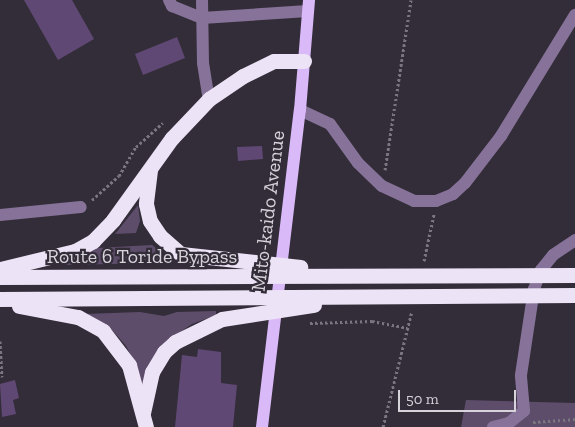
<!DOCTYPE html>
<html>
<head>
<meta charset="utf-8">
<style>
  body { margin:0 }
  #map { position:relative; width:575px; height:427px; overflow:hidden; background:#332d39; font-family:"Zilla Slab",serif }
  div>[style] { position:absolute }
  .green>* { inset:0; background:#5d4d6b }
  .building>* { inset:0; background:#604874 }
  .path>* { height:3px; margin-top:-1.5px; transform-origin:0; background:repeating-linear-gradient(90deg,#7a757f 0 2.5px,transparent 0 5px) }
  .minor>* { height:12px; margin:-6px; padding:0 6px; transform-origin:6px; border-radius:6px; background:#877399 }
  .major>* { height:12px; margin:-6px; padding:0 6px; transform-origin:6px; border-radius:6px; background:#dab9f8 }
  .highway>* { height:15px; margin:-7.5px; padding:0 7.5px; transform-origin:7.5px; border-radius:7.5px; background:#ede3f6 }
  span { translate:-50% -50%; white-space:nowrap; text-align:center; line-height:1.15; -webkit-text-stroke:4.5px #332d39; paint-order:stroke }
  .street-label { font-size:20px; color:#d7d3db }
  .scale { position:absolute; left:398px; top:390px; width:118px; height:22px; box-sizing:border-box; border:2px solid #d7d3db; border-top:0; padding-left:6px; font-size:15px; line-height:18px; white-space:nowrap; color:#d7d3db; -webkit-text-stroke:4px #332d39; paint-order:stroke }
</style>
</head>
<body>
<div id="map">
  <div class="green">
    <i style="clip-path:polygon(138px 205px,140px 221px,136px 233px,115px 234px)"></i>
    <i style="clip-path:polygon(152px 245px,170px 259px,160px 263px,64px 265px,97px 248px)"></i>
    <i style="clip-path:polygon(216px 311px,216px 315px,192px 324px,171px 338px,143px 386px,141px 386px,137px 367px,126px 346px,113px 331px,85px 314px,140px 312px,164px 316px,177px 312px)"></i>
    <i style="clip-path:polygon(466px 400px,575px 403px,575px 427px,461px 427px)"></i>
  </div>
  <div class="building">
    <i style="clip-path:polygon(24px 0,72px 0,94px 39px,58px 60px)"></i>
    <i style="clip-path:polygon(177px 37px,185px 58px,143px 75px,135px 54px)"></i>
    <i style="clip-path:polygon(262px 146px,263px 159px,238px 161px,237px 147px)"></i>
    <i style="clip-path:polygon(198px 349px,221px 352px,221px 383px,237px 385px,233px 427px,175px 427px,182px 355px,197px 357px)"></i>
    <i style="clip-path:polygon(15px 380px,19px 398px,13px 400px,16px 414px,2px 417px,0 384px)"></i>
  </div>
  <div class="path">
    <i style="left:385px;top:170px;width:172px;rotate:-81.3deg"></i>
    <i style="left:92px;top:200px;width:36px;rotate:-42deg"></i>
    <i style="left:119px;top:176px;width:34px;rotate:-60deg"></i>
    <i style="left:136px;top:147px;width:36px;rotate:-42deg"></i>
    <i style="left:424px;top:261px;width:48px;rotate:-78deg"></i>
    <i style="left:310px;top:323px;width:62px;rotate:-1.8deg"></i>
    <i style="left:372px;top:321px;width:36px;rotate:11deg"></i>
    <i style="left:0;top:341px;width:36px;rotate:87deg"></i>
    <i style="left:533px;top:422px;width:42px;rotate:-4.1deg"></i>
    <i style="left:383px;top:427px;width:120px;rotate:-76deg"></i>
  </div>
  <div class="minor">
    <i style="left:169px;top:0;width:7px;rotate:63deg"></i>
    <i style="left:172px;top:6px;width:32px;rotate:22deg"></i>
    <i style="left:202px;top:18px;width:106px;rotate:-3.8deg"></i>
    <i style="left:202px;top:0;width:63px;rotate:89.1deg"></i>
    <i style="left:203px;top:63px;width:36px;rotate:81deg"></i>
    <i style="left:300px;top:110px;width:33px;rotate:25deg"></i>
    <i style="left:330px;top:124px;width:48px;rotate:54.3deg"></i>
    <i style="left:358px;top:163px;width:33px;rotate:44deg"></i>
    <i style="left:382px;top:186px;width:35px;rotate:25deg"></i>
    <i style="left:414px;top:201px;width:22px"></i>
    <i style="left:436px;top:201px;width:18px;rotate:-22deg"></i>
    <i style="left:453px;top:194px;width:16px;rotate:-43deg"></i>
    <i style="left:465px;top:183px;width:59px;rotate:-52.5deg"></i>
    <i style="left:501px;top:136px;width:142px;rotate:-58.6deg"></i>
    <i style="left:0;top:215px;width:81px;rotate:-5.6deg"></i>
    <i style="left:493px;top:427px;width:16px;rotate:-14deg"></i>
    <i style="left:509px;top:423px;width:19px;rotate:-39deg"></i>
    <i style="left:524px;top:411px;width:36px;rotate:-95deg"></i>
    <i style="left:521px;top:375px;width:87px;rotate:-81.4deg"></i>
    <i style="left:534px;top:289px;width:20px;rotate:-70deg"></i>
    <i style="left:541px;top:270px;width:19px;rotate:-51deg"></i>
    <i style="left:553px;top:255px;width:27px;rotate:-34deg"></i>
  </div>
  <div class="major">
    <i style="left:262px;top:427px;width:319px;rotate:-83.2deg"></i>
    <i style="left:300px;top:110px;width:110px;rotate:-85.3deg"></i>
  </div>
  <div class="highway">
    <i style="left:150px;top:170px;width:34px;rotate:97deg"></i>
    <i style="left:146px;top:204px;width:17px;rotate:77deg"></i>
    <i style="left:150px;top:221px;width:18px;rotate:56deg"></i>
    <i style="left:160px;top:236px;width:28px;rotate:41deg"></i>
    <i style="left:181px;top:254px;width:120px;rotate:6.2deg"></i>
    <i style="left:0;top:269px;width:77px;rotate:-13.5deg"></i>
    <i style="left:75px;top:251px;width:21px;rotate:-29deg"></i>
    <i style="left:93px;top:241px;width:29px;rotate:-46deg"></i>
    <i style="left:113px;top:220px;width:101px;rotate:-54.3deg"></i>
    <i style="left:172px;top:138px;width:54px;rotate:-46.5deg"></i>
    <i style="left:209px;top:99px;width:41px;rotate:-34.1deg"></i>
    <i style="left:243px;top:76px;width:34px;rotate:-26deg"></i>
    <i style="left:274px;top:61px;width:30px"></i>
    <i style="left:0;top:277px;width:575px;rotate:-0.2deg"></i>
    <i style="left:0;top:299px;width:575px;rotate:-0.4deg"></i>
    <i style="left:19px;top:306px;width:60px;rotate:10.6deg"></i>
    <i style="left:78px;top:317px;width:29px;rotate:29deg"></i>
    <i style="left:103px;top:331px;width:43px;rotate:52.6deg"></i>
    <i style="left:129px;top:365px;width:64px;rotate:74.7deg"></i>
    <i style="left:143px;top:413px;width:42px;rotate:-77.6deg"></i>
    <i style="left:152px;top:372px;width:23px;rotate:-59deg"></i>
    <i style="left:164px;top:352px;width:15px;rotate:-42deg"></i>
    <i style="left:175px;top:342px;width:52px;rotate:-26.1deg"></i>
    <i style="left:222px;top:319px;width:93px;rotate:-8.7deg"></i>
  </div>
  <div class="street-label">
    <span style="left:268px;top:211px;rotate:-83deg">Mito-kaido Avenue</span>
    <span style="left:142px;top:256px">Route 6 Toride Bypass</span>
  </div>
  <div class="scale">50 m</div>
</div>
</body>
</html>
